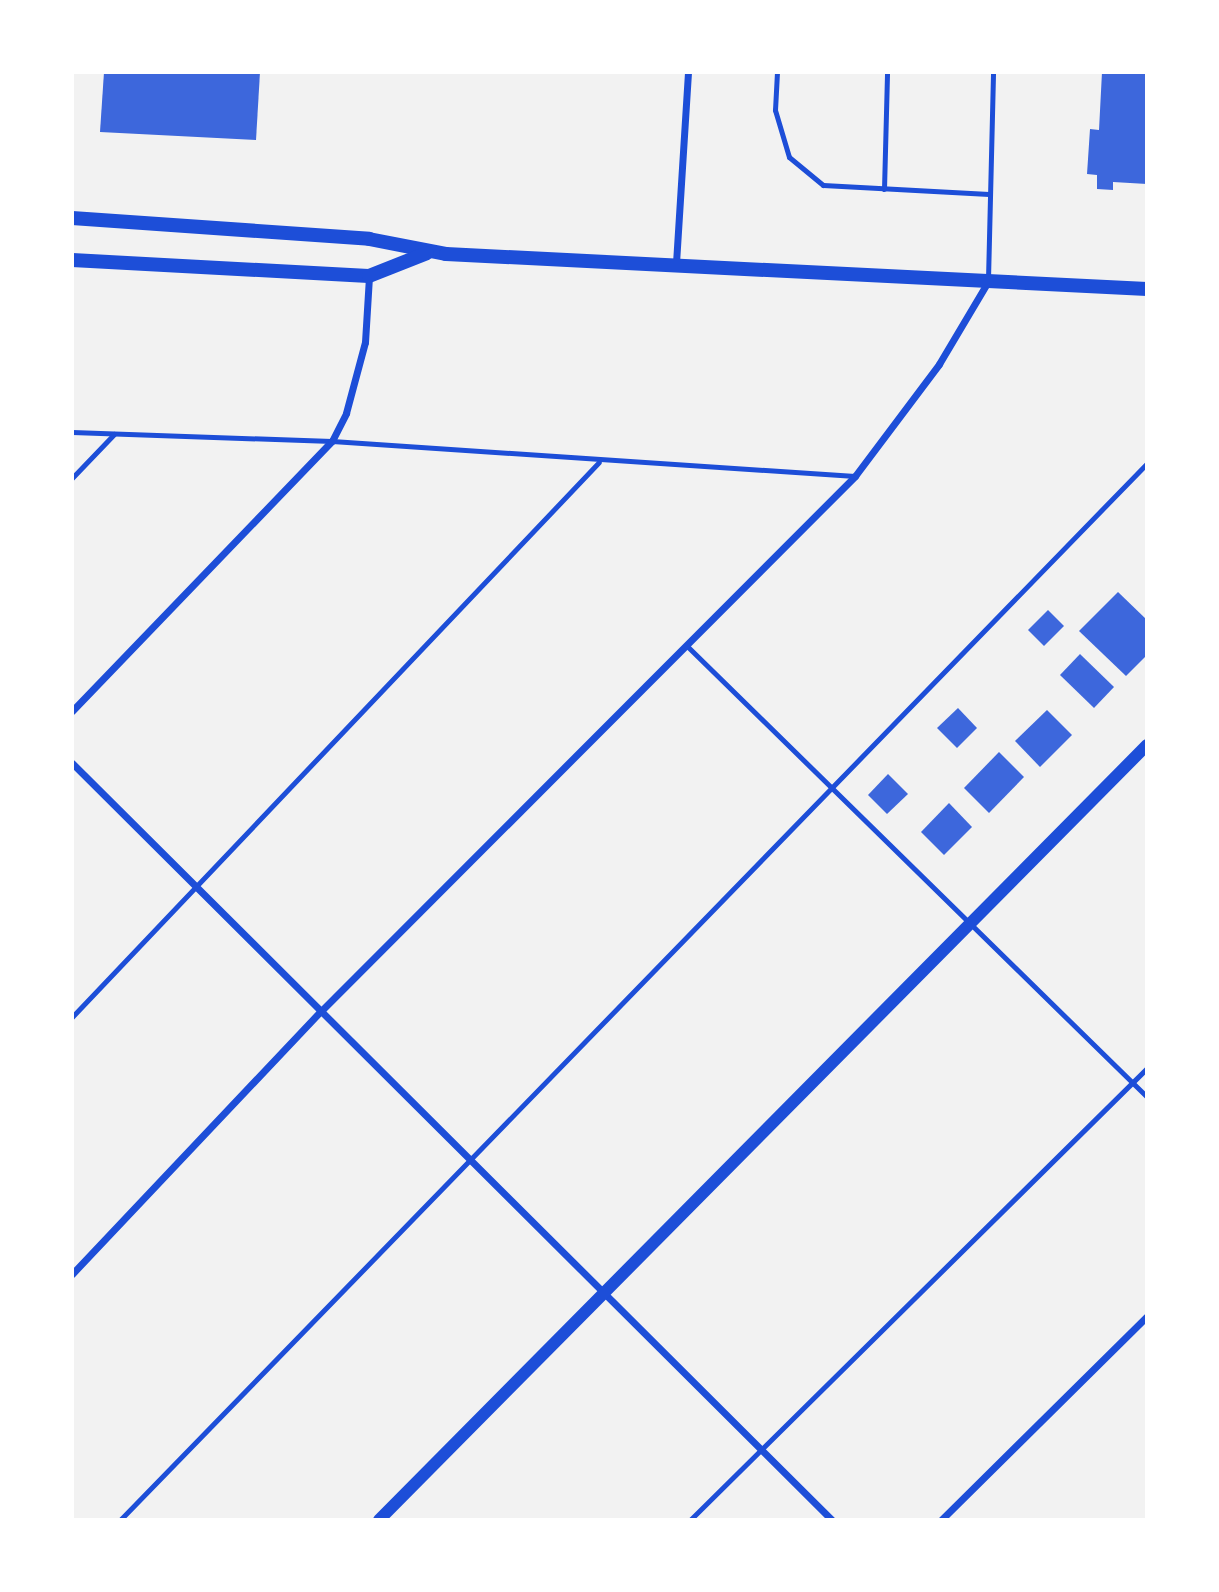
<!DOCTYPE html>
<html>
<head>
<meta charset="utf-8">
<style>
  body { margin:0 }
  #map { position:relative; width:1219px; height:1592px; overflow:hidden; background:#f2f2f2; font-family:Arial,sans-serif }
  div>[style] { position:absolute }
  .building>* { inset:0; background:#3d67dc }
  .service>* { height:5px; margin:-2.5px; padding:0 2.5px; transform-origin:2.5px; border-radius:2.5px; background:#1d4ed8 }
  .minor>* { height:7px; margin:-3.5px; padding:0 3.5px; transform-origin:3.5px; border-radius:3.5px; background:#1d4ed8 }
  .tertiary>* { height:12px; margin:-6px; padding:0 6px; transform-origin:6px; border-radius:6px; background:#1d4ed8 }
  .secondary>* { height:14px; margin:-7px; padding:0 7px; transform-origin:7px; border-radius:7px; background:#1d4ed8 }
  span { translate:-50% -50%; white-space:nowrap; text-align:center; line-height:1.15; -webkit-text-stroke:5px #fff; paint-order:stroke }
  .frame { position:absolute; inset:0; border:74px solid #fff; pointer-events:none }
</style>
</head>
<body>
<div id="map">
  <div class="building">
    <i style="clip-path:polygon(104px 72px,260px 72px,256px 140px,100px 132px)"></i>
    <i style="clip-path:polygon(1102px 72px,1147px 72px,1147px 184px,1113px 182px,1113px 190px,1097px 189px,1097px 175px,1087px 174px,1090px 129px,1099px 130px)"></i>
    <i style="clip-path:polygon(1118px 592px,1147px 620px,1147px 655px,1126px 676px,1079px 631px)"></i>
    <i style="clip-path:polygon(1048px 610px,1064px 626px,1044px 646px,1028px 630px)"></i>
    <i style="clip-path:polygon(1080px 654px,1114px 687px,1094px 708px,1060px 675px)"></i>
    <i style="clip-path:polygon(958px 708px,977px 728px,957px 748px,937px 728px)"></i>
    <i style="clip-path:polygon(1047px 710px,1072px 735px,1040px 767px,1015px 741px)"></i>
    <i style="clip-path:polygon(999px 752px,1024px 777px,989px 813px,964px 788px)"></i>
    <i style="clip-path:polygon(888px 774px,908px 794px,887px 814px,868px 795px)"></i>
    <i style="clip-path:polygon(949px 803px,972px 827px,944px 855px,921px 832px)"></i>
  </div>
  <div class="service">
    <i style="left:777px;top:72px;width:38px;rotate:93deg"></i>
    <i style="left:775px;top:110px;width:49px;rotate:73.4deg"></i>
    <i style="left:789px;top:157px;width:44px;rotate:39.5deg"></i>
    <i style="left:823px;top:185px;width:166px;rotate:3.1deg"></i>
    <i style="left:884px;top:189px;width:117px;rotate:-88.5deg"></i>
    <i style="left:988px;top:279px;width:207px;rotate:-88.6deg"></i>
    <i style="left:72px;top:432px;width:260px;rotate:2deg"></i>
    <i style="left:332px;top:441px;width:524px;rotate:3.83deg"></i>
    <i style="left:72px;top:478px;width:61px;rotate:-46.3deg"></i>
    <i style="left:687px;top:646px;width:644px;rotate:44.43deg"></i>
    <i style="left:72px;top:1017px;width:765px;rotate:-46.48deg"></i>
    <i style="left:120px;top:1520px;width:1474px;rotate:-45.82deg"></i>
    <i style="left:690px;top:1520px;width:643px;rotate:-44.68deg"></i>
  </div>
  <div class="minor">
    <i style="left:676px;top:263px;width:191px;rotate:-86.4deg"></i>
    <i style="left:72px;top:711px;width:375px;rotate:-46.1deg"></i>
    <i style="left:332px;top:441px;width:31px;rotate:-63deg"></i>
    <i style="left:346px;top:413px;width:73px;rotate:-75deg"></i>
    <i style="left:365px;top:342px;width:66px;rotate:-86.5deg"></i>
    <i style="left:72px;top:763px;width:1073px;rotate:44.89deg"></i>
    <i style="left:72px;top:1274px;width:362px;rotate:-46.6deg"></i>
    <i style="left:321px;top:1011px;width:756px;rotate:-45.05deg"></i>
    <i style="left:855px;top:476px;width:140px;rotate:-53.1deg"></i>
    <i style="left:939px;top:364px;width:94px;rotate:-59.3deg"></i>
    <i style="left:941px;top:1520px;width:290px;rotate:-44.7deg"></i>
  </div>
  <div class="tertiary">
    <i style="left:379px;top:1520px;width:1091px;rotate:-45.26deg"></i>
  </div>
  <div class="secondary">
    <i style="left:72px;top:218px;width:298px;rotate:4deg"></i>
    <i style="left:369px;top:239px;width:78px;rotate:11deg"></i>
    <i style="left:446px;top:254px;width:702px;rotate:2.86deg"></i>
    <i style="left:72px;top:260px;width:297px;rotate:3.1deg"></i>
    <i style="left:369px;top:276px;width:62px;rotate:-21.6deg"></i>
  </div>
  <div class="frame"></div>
</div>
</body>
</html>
